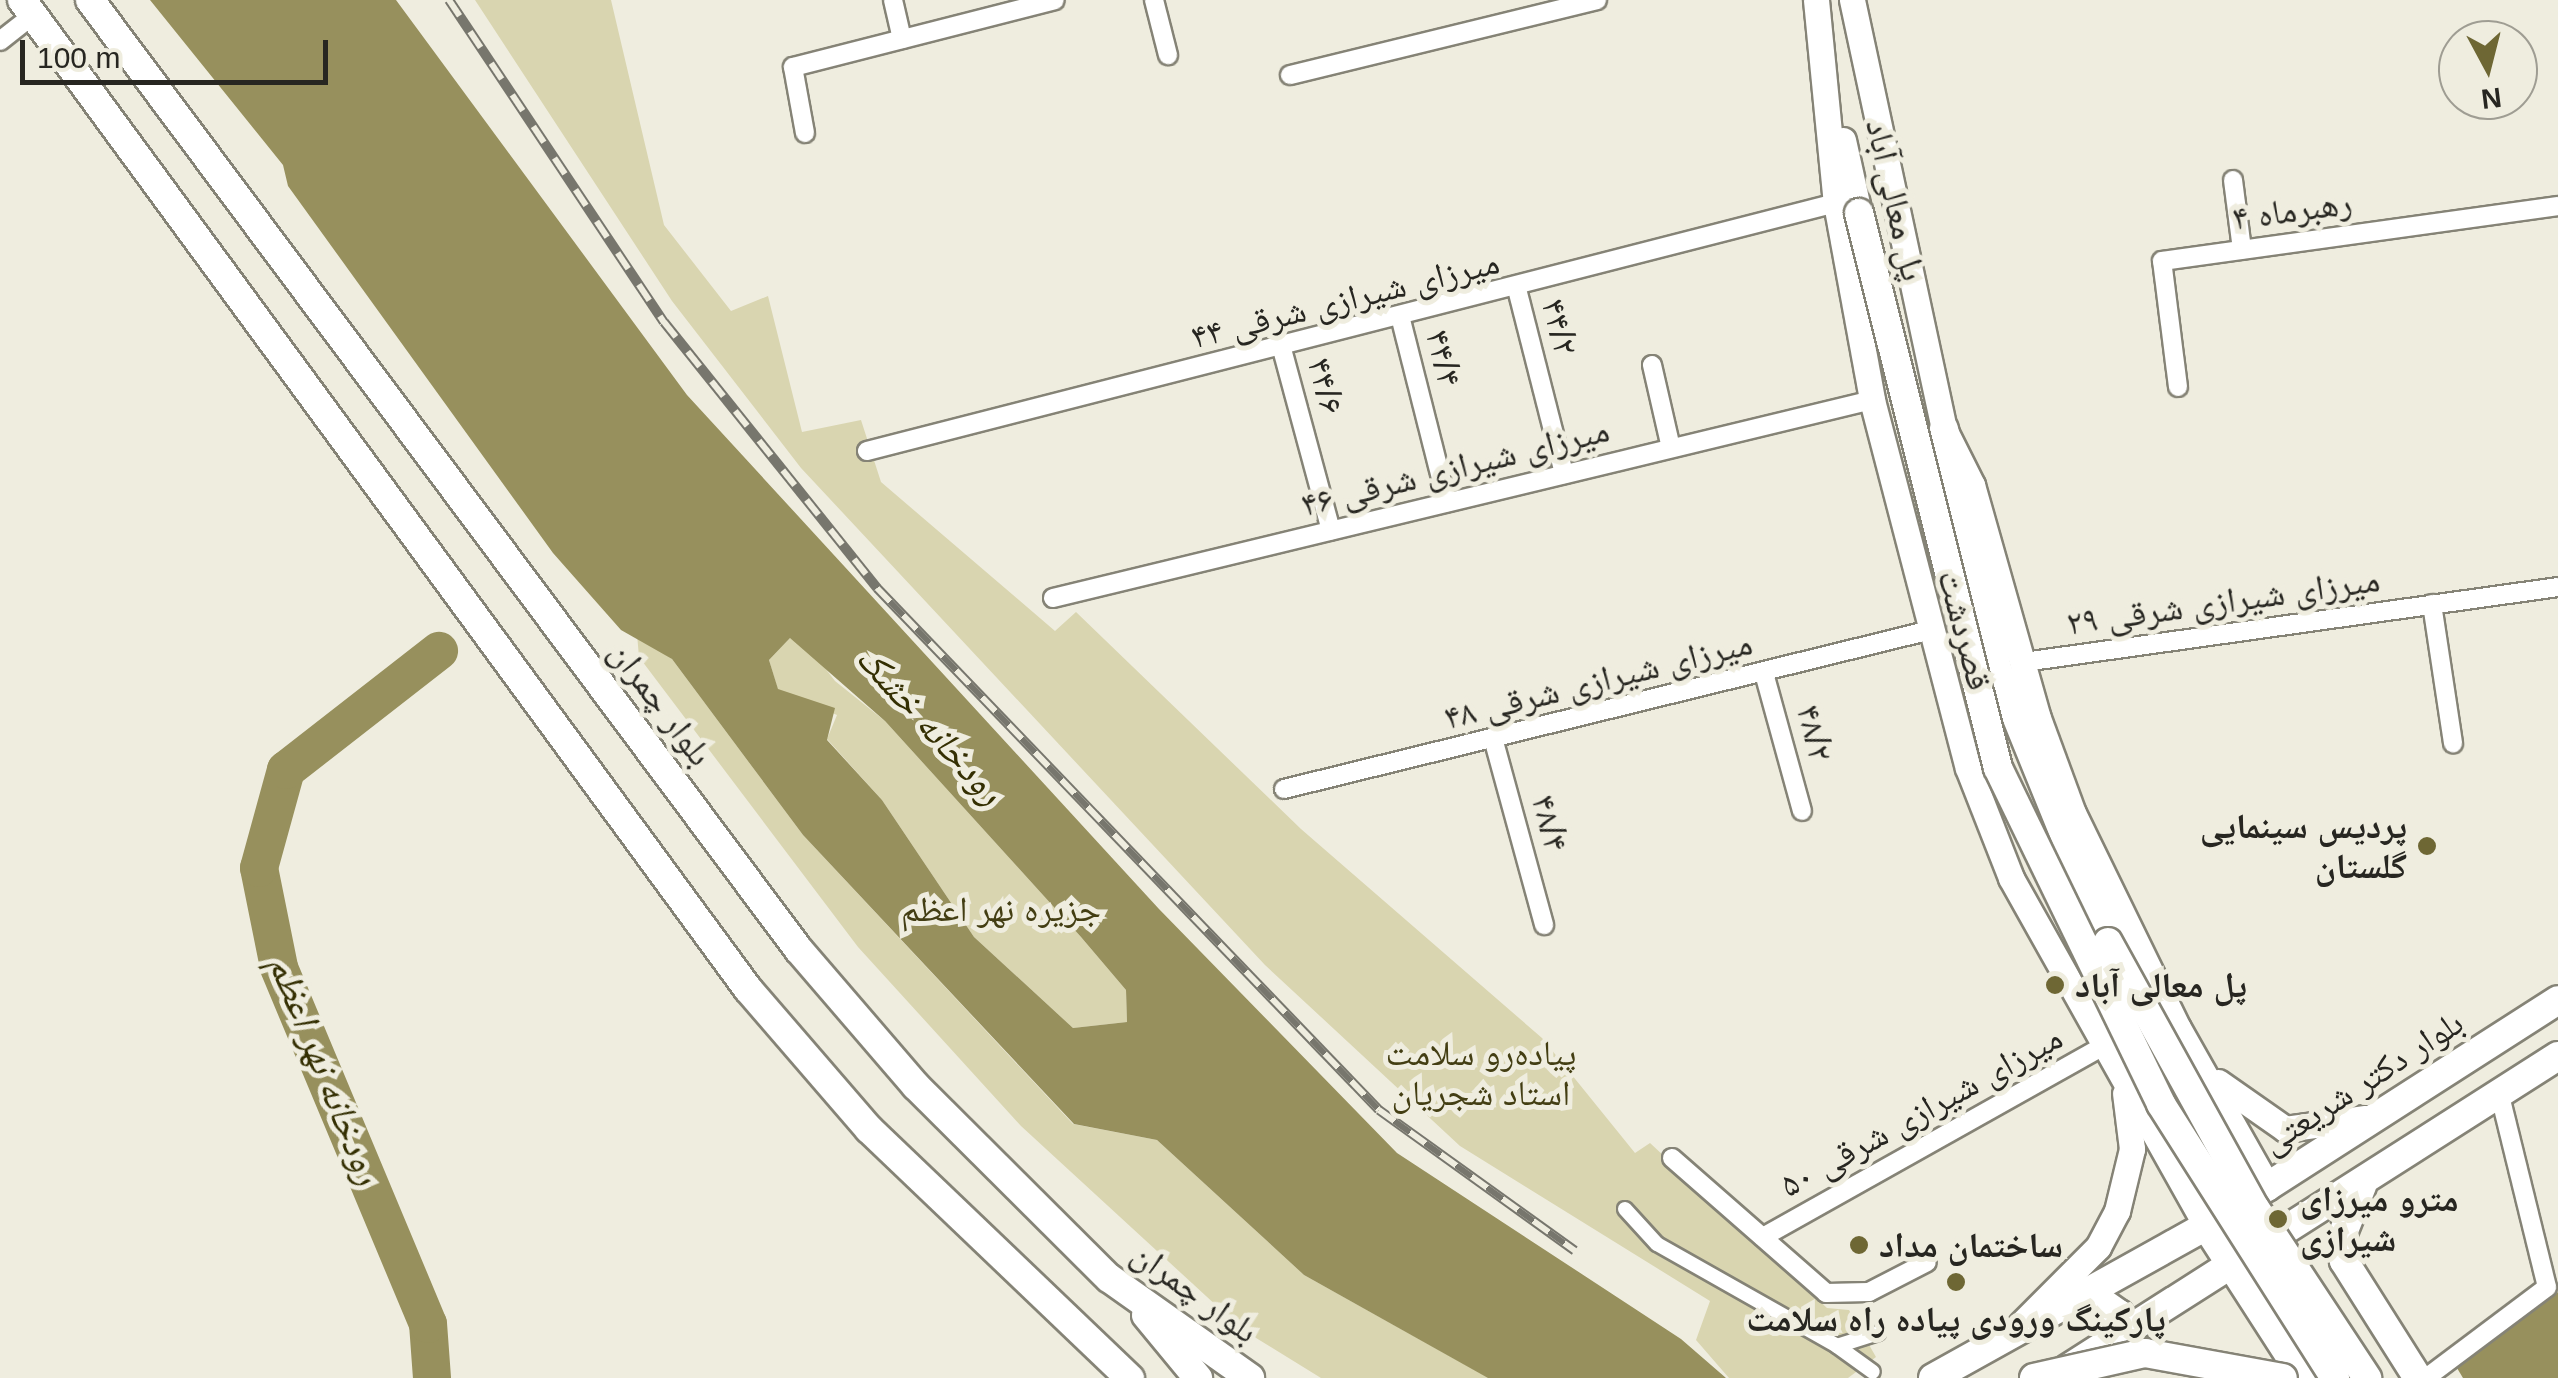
<!DOCTYPE html>
<html>
<head>
<meta charset="utf-8">
<style>
  body { margin:0 }
  #map { position:relative; width:2558px; height:1378px; overflow:hidden; background:#efeddf; font-family:Helvetica,"Noto Naskh Arabic",sans-serif }
  div>[style] { position:absolute }
  .green>* { inset:0; background:#d9d5b0 }
  .water>* { inset:0; background:#97905d }
  .river>* { height:38px; margin:-19px; padding:0 19px; transform-origin:19px; border-radius:19px; background:#97905d }
  .roads { filter:drop-shadow(2px 0 #858376) drop-shadow(-2px 0 #858376) drop-shadow(0 2px #858376) drop-shadow(0 -2px #858376) }
  .pedestrian>* { height:14px; margin:-7px; padding:0 7px; transform-origin:7px; border-radius:7px; background:#fff }
  .minor>* { height:18px; margin:-9px; padding:0 9px; transform-origin:9px; border-radius:9px; background:#fff }
  .secondary>* { height:25px; margin:-12.5px; padding:0 12.5px; transform-origin:12.5px; border-radius:12.5px; background:#fff }
  .primary>* { height:28px; margin:-14px; padding:0 14px; transform-origin:14px; border-radius:14px; background:#fff }
  .rail>* { height:10px; margin-top:-5px; transform-origin:0; background:repeating-linear-gradient(90deg,#efeddf 0 19px,#77766d 0 38px); box-sizing:border-box; border-block:2px solid #77766d }
  .bridges { filter:drop-shadow(2px 0 #858376) drop-shadow(-2px 0 #858376) drop-shadow(0 2px #858376) drop-shadow(0 -2px #858376) }
  .primary-bridge>* { height:28px; margin:-14px; padding:0 14px; transform-origin:14px; border-radius:14px; background:#fff }
  .dots>* { width:28px; height:28px; translate:-50% -50%; box-sizing:border-box; border:5px solid #efeddf; border-radius:50% }
  span { translate:-50% -50%; white-space:nowrap; text-align:center; line-height:1.15; -webkit-text-stroke:10px #efeddf; paint-order:stroke }
  .street-label { font-size:35px; color:#272621 }
  .poi-label { font-size:35px; color:#272621; font-weight:700 }
  .right { translate:-100% -50%; text-align:right }
  .left { translate:0 -50%; text-align:left }
  .park-label { font-size:35px; color:#433e13 }
  .water-label { font-size:38px; color:#342f02; font-style:italic }
  .north { position:absolute; left:2438px; top:20px; width:100px; height:100px; box-sizing:border-box; background:#efeddf; border:2px solid #9f9d93; border-radius:50%; rotate:173deg; font-size:28px; font-weight:700; line-height:40px; text-align:center; color:#272621 }
  .north::after { content:''; display:block; margin:auto; width:35px; height:45px; background:#6e6734; clip-path:polygon(50% 0,100% 100%,50% 72%,0 100%) }
  .scale { position:absolute; left:20px; top:40px; width:308px; height:45px; box-sizing:border-box; border:5px solid #272621; border-top:0; padding-left:12px; font-size:30px; line-height:35px; white-space:nowrap; color:#272621; -webkit-text-stroke:8px #efeddf; paint-order:stroke }
</style>
</head>
<body>
<div id="map">
  <div class="green">
    <i style="clip-path:polygon(475px 0,611px 0,664px 225px,731px 311px,768px 296px,802px 432px,861px 420px,881px 482px,1055px 631px,1076px 612px,1301px 829px,1542px 1038px,1635px 1153px,1650px 1143px,1827px 1308px,1849px 1310px,1876px 1357px,1848px 1378px,1729px 1378px,1696px 1340px,1710px 1301px,1460px 1146px,1265px 965px,801px 468px,672px 301px)"></i>
    <i style="clip-path:polygon(637px 634px,672px 659px,803px 835px,1073px 1124px,1157px 1140px,1304px 1275px,1489px 1378px,1321px 1378px,1243px 1330px,1021px 1126px,858px 947px,639px 657px)"></i>
    <i style="clip-path:polygon(790px 638px,804px 641px,835px 681px,885px 721px,1081px 937px,1126px 990px,1127px 1022px,1073px 1028px,974px 937px,882px 800px,827px 739px,837px 715px,778px 690px,769px 660px)"></i>
  </div>
  <div class="water">
    <i style="clip-path:polygon(evenodd,150px 0,396px 0,687px 395px,1159px 909px,1397px 1153px,1681px 1339px,1726px 1378px,1488px 1378px,1304px 1275px,1157px 1140px,1074px 1124px,803px 835px,672px 659px,621px 630px,553px 553px,288px 186px,283px 165px,150px 0,790px 638px,885px 721px,1081px 937px,1126px 990px,1127px 1022px,1073px 1028px,974px 937px,882px 800px,827px 740px,835px 708px,778px 689px,769px 660px,790px 638px)"></i>
    <i style="clip-path:polygon(2558px 1292px,2558px 1378px,2463px 1378px,2457px 1368px)"></i>
  </div>
  <div class="river">
    <i style="left:432px;top:1378px;width:54px;rotate:-94.2deg"></i>
    <i style="left:428px;top:1324px;width:387px;rotate:-112.7deg"></i>
    <i style="left:279px;top:967px;width:101px;rotate:-101.4deg"></i>
    <i style="left:259px;top:868px;width:102px;rotate:-74.6deg"></i>
    <i style="left:286px;top:770px;width:194px;rotate:-37.9deg"></i>
  </div>
  <div class="roads">
    <div class="pedestrian">
      <i style="left:1625px;top:1209px;width:47px;rotate:47.6deg"></i>
      <i style="left:1657px;top:1244px;width:207px;rotate:29.5deg"></i>
      <i style="left:1837px;top:1346px;width:43px;rotate:-17.6deg"></i>
      <i style="left:1837px;top:1346px;width:44px;rotate:35.8deg"></i>
    </div>
    <div class="minor">
      <i style="left:893px;top:0;width:40px;rotate:77deg"></i>
      <i style="left:1154px;top:0;width:57px;rotate:75.7deg"></i>
      <i style="left:0;top:41px;width:42px;rotate:-38.2deg"></i>
      <i style="left:1290px;top:75px;width:316px;rotate:-13.7deg"></i>
      <i style="left:805px;top:133px;width:67px;rotate:-100.3deg"></i>
      <i style="left:793px;top:67px;width:270px;rotate:-14.3deg"></i>
      <i style="left:2233px;top:180px;width:70px;rotate:82.6deg"></i>
      <i style="left:1517px;top:289px;width:191px;rotate:75.7deg"></i>
      <i style="left:1401px;top:320px;width:188px;rotate:75.8deg"></i>
      <i style="left:1282px;top:349px;width:188px;rotate:74.9deg"></i>
      <i style="left:1652px;top:365px;width:85px;rotate:77.1deg"></i>
      <i style="left:2178px;top:387px;width:127px;rotate:-97.2deg"></i>
      <i style="left:2162px;top:261px;width:400px;rotate:-7.9deg"></i>
      <i style="left:867px;top:451px;width:1000px;rotate:-14.36deg"></i>
      <i style="left:1053px;top:598px;width:843px;rotate:-13.59deg"></i>
      <i style="left:2432px;top:604px;width:141px;rotate:81.4deg"></i>
      <i style="left:2024px;top:662px;width:539px;rotate:-7.99deg"></i>
      <i style="left:1764px;top:673px;width:143px;rotate:74.6deg"></i>
      <i style="left:1493px;top:738px;width:194px;rotate:74.7deg"></i>
      <i style="left:1284px;top:789px;width:662px;rotate:-13.81deg"></i>
      <i style="left:1672px;top:1158px;width:205px;rotate:41.2deg"></i>
      <i style="left:1826px;top:1293px;width:43px;rotate:-1.3deg"></i>
      <i style="left:1869px;top:1292px;width:65px;rotate:-27.3deg"></i>
      <i style="left:1763px;top:1237px;width:398px;rotate:-29.3deg"></i>
      <i style="left:2426px;top:1378px;width:151px;rotate:-36.9deg"></i>
      <i style="left:2547px;top:1287px;width:201px;rotate:-103.8deg"></i>
    </div>
    <div class="secondary">
      <i style="left:1816px;top:0;width:204px;rotate:84.4deg"></i>
      <i style="left:1836px;top:203px;width:200px;rotate:79.6deg"></i>
      <i style="left:1872px;top:400px;width:380px;rotate:75.4deg"></i>
      <i style="left:1968px;top:768px;width:118px;rotate:68.6deg"></i>
      <i style="left:2011px;top:878px;width:399px;rotate:60.7deg"></i>
      <i style="left:1852px;top:0;width:439px;rotate:77.9deg"></i>
      <i style="left:1944px;top:429px;width:63px;rotate:63.4deg"></i>
      <i style="left:1972px;top:485px;width:242px;rotate:74.2deg"></i>
      <i style="left:2038px;top:718px;width:101px;rotate:69.8deg"></i>
      <i style="left:2073px;top:813px;width:239px;rotate:64deg"></i>
      <i style="left:2178px;top:1028px;width:183px;rotate:60.5deg"></i>
      <i style="left:1843px;top:140px;width:75px;rotate:77.6deg"></i>
      <i style="left:2218px;top:1082px;width:82px;rotate:35deg"></i>
      <i style="left:2285px;top:1129px;width:81px;rotate:-7.8deg"></i>
      <i style="left:2021px;top:1324px;width:109px;rotate:-45deg"></i>
      <i style="left:2098px;top:1247px;width:41px;rotate:-62.2deg"></i>
      <i style="left:2117px;top:1211px;width:64px;rotate:-76.4deg"></i>
      <i style="left:2132px;top:1149px;width:56px;rotate:-97.1deg"></i>
    </div>
    <div class="primary">
      <i style="left:22px;top:0;width:1227px;rotate:53.72deg"></i>
      <i style="left:748px;top:989px;width:185px;rotate:49.2deg"></i>
      <i style="left:869px;top:1129px;width:361px;rotate:43.7deg"></i>
      <i style="left:90px;top:0;width:1185px;rotate:53.27deg"></i>
      <i style="left:799px;top:950px;width:179px;rotate:49.3deg"></i>
      <i style="left:916px;top:1086px;width:272px;rotate:44.9deg"></i>
      <i style="left:1109px;top:1278px;width:173px;rotate:35.3deg"></i>
      <i style="left:1944px;top:429px;width:246px;rotate:77.5deg"></i>
      <i style="left:1997px;top:669px;width:295px;rotate:67.9deg"></i>
      <i style="left:2362px;top:1186px;width:56px;rotate:112deg"></i>
      <i style="left:2341px;top:1238px;width:23px;rotate:83deg"></i>
      <i style="left:2344px;top:1261px;width:138px;rotate:57.7deg"></i>
      <i style="left:2206px;top:1226px;width:181px;rotate:57.2deg"></i>
      <i style="left:2089px;top:1293px;width:37px;rotate:35deg"></i>
      <i style="left:2119px;top:1314px;width:21px;rotate:90deg"></i>
      <i style="left:1146px;top:1315px;width:82px;rotate:50.5deg"></i>
      <i style="left:2067px;top:1369px;width:582px;rotate:-32.52deg"></i>
      <i style="left:1933px;top:1378px;width:312px;rotate:-29.1deg"></i>
      <i style="left:2206px;top:1226px;width:418px;rotate:-32.7deg"></i>
    </div>
  </div>
  <div class="rail">
    <i style="left:449px;top:0;width:387px;rotate:56.3deg"></i>
    <i style="left:664px;top:322px;width:341px;rotate:51.3deg"></i>
    <i style="left:877px;top:588px;width:724px;rotate:46.12deg"></i>
    <i style="left:1379px;top:1110px;width:241px;rotate:35.7deg"></i>
  </div>
  <div class="bridges">
    <div class="primary-bridge">
      <i style="left:1859px;top:213px;width:572px;rotate:75.94deg"></i>
      <i style="left:1998px;top:768px;width:373px;rotate:64.1deg"></i>
      <i style="left:2161px;top:1104px;width:325px;rotate:57.6deg"></i>
      <i style="left:2108px;top:942px;width:304px;rotate:61.1deg"></i>
      <i style="left:2255px;top:1208px;width:204px;rotate:56.6deg"></i>
      <i style="left:2034px;top:1378px;width:114px;rotate:-12.7deg"></i>
      <i style="left:2145px;top:1353px;width:140px;rotate:10.3deg"></i>
    </div>
  </div>
  <div class="dots">
    <i style="left:2427px;top:846px;background:#6e6734"></i>
    <i style="left:2055px;top:985px;background:#6e6734"></i>
    <i style="left:2278px;top:1219px;background:#6e6734"></i>
    <i style="left:1859px;top:1245px;background:#6e6734"></i>
    <i style="left:1956px;top:1282px;background:#6e6734"></i>
  </div>
  <div class="street-label">
    <span style="left:1896px;top:200px;rotate:77deg">پل معالی آباد</span>
    <span style="left:2292px;top:210px;rotate:-8deg">۴ رهبرماه</span>
    <span style="left:1345px;top:299px;rotate:-14deg">۴۴ میرزای شیرازی شرقی</span>
    <span style="left:1560px;top:327px;rotate:75deg">۴۴/۲</span>
    <span style="left:1444px;top:358px;rotate:76deg">۴۴/۴</span>
    <span style="left:1326px;top:386px;rotate:75deg">۴۴/۶</span>
    <span style="left:1455px;top:467px;rotate:-14deg">۴۶ میرزای شیرازی شرقی</span>
    <span style="left:2223px;top:601px;rotate:-8deg">۲۹ میرزای شیرازی شرقی</span>
    <span style="left:1965px;top:630px;rotate:75deg">قصردشت</span>
    <span style="left:1598px;top:680px;rotate:-14deg">۴۸ میرزای شیرازی شرقی</span>
    <span style="left:661px;top:703px;rotate:53deg">بلوار چمران</span>
    <span style="left:1815px;top:733px;rotate:75deg">۴۸/۲</span>
    <span style="left:1550px;top:823px;rotate:75deg">۴۸/۴</span>
    <span style="left:2362px;top:1082px;rotate:-33deg">بلوار دکتر شریعتی</span>
    <span style="left:1921px;top:1111px;rotate:-29deg">۵۰ میرزای شیرازی شرقی</span>
    <span style="left:1195px;top:1292px;rotate:36deg">بلوار چمران</span>
  </div>
  <div class="poi-label">
    <span class="right" style="left:2407px;top:846px">پردیس سینمایی<br>گلستان</span>
    <span class="left" style="left:2075px;top:985px">پل معالی آباد</span>
    <span class="left" style="left:2300px;top:1219px">مترو میرزای<br>شیرازی</span>
    <span class="left" style="left:1879px;top:1245px">ساختمان مداد</span>
    <span style="left:1956px;top:1319px">پارکینگ ورودی پیاده راه سلامت</span>
  </div>
  <div class="park-label">
    <span style="left:1001px;top:909px">جزیره نهر اعظم</span>
    <span style="left:1481px;top:1073px">پیاده‌رو سلامت<br>استاد شجریان</span>
  </div>
  <div class="water-label">
    <span style="left:930px;top:725px;rotate:48deg">رودخانه خشک</span>
    <span style="left:325px;top:1070px;rotate:68deg">رودخانه نهر اعظم</span>
  </div>
  <div class="north">N</div>
  <div class="scale">100 m</div>
</div>
</body>
</html>
